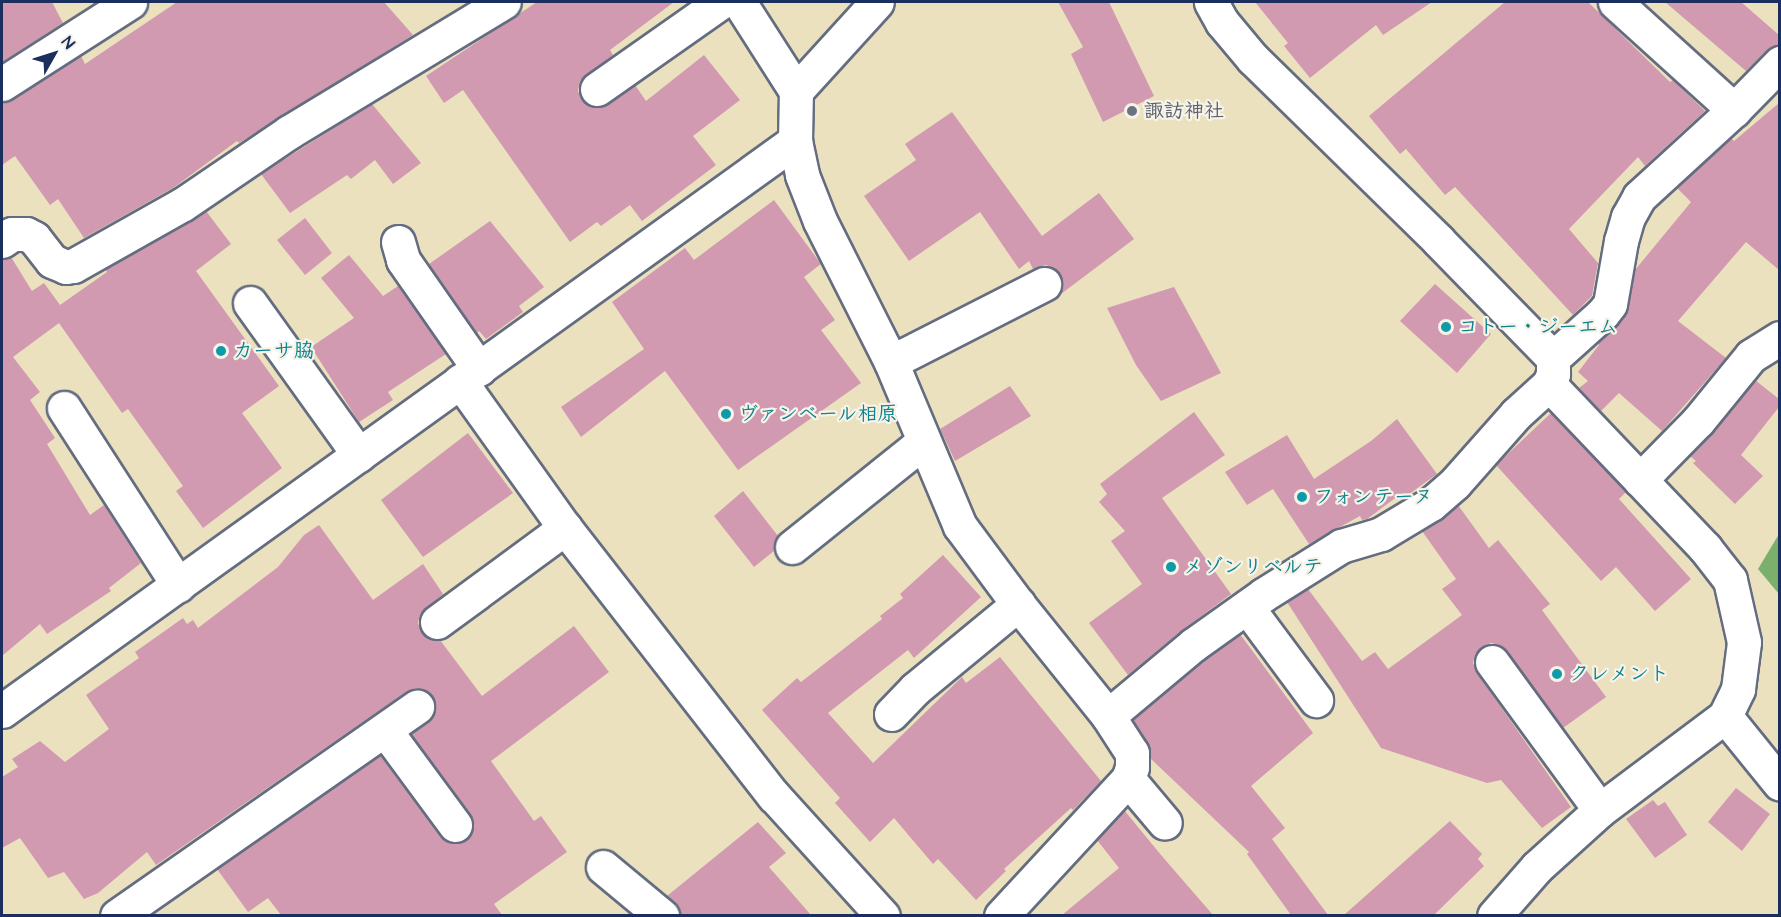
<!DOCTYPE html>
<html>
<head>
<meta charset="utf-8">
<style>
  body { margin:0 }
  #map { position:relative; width:1781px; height:917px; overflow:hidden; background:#ebe1bf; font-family:"Architects Daughter","Klee One",sans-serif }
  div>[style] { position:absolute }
  .forest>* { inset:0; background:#7bb06c }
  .building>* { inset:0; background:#d19ab1 }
  .roads { filter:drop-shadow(2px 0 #646d80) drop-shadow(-2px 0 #646d80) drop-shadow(0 2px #646d80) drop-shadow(0 -2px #646d80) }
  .minor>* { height:33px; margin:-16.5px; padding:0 16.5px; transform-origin:16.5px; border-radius:16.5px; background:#fff }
  .dots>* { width:16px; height:16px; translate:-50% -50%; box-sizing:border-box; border:3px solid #f7f3e8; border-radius:50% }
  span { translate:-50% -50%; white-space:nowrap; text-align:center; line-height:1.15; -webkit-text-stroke:4.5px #f7f3e8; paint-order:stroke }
  .worship-label { font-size:20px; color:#5b616d; font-weight:700 }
  .left { translate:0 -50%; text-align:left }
  .culture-label { font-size:20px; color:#0d838f; font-weight:700 }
  .frame { position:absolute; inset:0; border:3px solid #1b2f5e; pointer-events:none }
  .north { position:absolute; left:24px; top:24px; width:60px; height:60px; -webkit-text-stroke:4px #f7f3e8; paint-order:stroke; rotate:51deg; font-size:16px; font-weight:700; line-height:24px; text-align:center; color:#1b2f5e }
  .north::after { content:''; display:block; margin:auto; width:21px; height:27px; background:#1b2f5e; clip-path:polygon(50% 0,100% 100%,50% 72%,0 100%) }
</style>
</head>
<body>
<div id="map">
  <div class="forest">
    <i style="clip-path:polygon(1779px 534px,1779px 594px,1758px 569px)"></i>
  </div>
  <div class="building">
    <i style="clip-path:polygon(2px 2px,52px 2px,63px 23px,2px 62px)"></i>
    <i style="clip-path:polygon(177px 2px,384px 2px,413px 35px,239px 143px,237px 141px,173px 188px,84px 238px,58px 199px,50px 205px,15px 156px,2px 165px,2px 103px,12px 100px,81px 56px,85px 64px)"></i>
    <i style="clip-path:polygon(537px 2px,674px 2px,610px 50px,613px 55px,580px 81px,578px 91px,582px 100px,589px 106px,598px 108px,607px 105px,635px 85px,646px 101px,704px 55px,740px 100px,693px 136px,716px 165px,642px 221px,630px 205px,601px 226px,597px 222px,570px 242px,463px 90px,444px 103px,426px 76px)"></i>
    <i style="clip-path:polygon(1058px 2px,1109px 2px,1154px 96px,1103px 122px,1071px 54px,1083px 47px)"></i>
    <i style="clip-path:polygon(1255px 2px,1432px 2px,1383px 35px,1376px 25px,1310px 78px,1284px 46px,1288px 43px)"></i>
    <i style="clip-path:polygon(1505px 2px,1588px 2px,1670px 82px,1673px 80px,1705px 111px,1645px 166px,1638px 157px,1569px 229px,1598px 263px,1592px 296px,1573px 315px,1455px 187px,1445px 195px,1406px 149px,1400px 154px,1369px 116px)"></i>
    <i style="clip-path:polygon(1665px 2px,1741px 2px,1779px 35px,1779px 45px,1767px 50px,1746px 71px)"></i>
    <i style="clip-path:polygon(1779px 103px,1779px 270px,1746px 242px,1678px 321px,1726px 358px,1662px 431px,1619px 393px,1601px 411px,1579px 388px,1588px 381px,1578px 372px,1599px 345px,1598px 343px,1625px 315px,1635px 270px,1691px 202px,1677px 188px,1731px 138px,1734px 141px)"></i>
    <i style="clip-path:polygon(372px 104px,421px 163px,393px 184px,375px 160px,351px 179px,347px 175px,290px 213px,261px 174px)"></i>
    <i style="clip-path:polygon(952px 112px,1042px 236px,1099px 193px,1134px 239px,1053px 300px,1060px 294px,1063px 286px,1060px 275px,1055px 269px,1046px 265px,1033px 269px,1029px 261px,1019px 269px,980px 212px,909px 261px,864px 196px,916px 160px,905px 144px)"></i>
    <i style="clip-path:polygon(774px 200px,821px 264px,804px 277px,835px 320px,821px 330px,861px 383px,738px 470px,665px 371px,581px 437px,561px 407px,644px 349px,612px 302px,685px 248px,694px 260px)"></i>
    <i style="clip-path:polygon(206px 211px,231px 244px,196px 271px,279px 386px,242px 413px,282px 468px,203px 528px,176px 491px,183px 486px,128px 409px,122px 413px,59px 323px,13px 357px,40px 392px,30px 400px,55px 438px,47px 444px,90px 515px,104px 505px,141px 563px,109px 588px,111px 591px,47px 634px,40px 624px,2px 656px,2px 259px,11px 257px,32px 291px,44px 283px,60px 305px,107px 272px,105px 269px)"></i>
    <i style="clip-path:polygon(305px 218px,332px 253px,305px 275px,277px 240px)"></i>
    <i style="clip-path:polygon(490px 221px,544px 287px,519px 306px,523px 312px,486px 339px,479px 331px,477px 333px,429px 264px)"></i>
    <i style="clip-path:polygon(349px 255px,383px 296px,398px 286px,446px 354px,388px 392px,393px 400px,359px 422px,311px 347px,354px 318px,321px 278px)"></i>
    <i style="clip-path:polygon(1435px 284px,1491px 334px,1457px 373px,1400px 321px)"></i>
    <i style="clip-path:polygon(1174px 287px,1221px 373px,1161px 401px,1136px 365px,1107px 308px)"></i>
    <i style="clip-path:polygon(1755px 380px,1779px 399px,1779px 407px,1741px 455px,1763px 476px,1735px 504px,1693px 463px,1696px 461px,1690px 456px)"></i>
    <i style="clip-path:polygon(1010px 386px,1031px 416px,955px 461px,940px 429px)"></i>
    <i style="clip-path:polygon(1194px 412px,1225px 455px,1162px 498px,1231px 594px,1181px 631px,1128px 675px,1089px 623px,1142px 584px,1111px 541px,1125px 531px,1099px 502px,1107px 494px,1100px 484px)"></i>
    <i style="clip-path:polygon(1551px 413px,1626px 492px,1619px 499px,1691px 579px,1655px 611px,1616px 567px,1601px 581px,1496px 465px)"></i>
    <i style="clip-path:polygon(1397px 419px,1437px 474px,1401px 500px,1398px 496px,1367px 519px,1362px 520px,1360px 516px,1309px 544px,1273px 489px,1247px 505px,1225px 472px,1287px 435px,1314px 479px,1371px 441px)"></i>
    <i style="clip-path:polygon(468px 433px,513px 493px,423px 557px,381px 500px)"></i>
    <i style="clip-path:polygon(743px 491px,778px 536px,774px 551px,754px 567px,714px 516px)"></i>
    <i style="clip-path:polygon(1458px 505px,1489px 548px,1498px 540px,1550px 604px,1542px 610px,1606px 697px,1563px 728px,1507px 651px,1499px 645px,1491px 643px,1481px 647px,1475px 654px,1473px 663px,1477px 673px,1571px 807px,1542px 828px,1501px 780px,1487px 783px,1381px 748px,1287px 602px,1308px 589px,1362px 661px,1375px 652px,1388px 669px,1462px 615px,1442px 589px,1456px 579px,1422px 531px)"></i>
    <i style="clip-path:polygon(319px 525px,373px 600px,423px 564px,443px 594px,420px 614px,418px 623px,422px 633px,430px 639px,440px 640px,482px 696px,574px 626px,609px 672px,491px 761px,534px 821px,541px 816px,567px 852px,494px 904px,502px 915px,281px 915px,268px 898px,248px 912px,217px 869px,380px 755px,440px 837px,448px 842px,458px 843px,466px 840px,472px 833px,474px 824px,470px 814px,411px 734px,428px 722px,434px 715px,436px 706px,432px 696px,424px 690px,416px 688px,406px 692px,156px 865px,147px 852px,98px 893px,84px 899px,64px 872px,48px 878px,20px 838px,2px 848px,2px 777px,18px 767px,12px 759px,40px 741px,65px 762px,109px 729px,86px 695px,139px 658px,135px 652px,183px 618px,187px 624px,193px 620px,198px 628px,278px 567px,304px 535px)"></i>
    <i style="clip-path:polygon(943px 555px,981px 597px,914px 658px,908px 650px,828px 713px,873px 763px,962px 677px,966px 683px,1000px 657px,1101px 781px,1073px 810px,1071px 808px,1004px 869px,1006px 871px,976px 900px,938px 859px,933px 864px,894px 818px,870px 842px,835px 803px,840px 798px,762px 710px,797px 678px,801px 682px,882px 619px,880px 616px,903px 598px,900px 594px)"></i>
    <i style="clip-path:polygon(1240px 634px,1313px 733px,1251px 786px,1285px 828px,1272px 839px,1328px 915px,1291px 915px,1247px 854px,1249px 852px,1151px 759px,1148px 743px,1133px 720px,1204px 660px)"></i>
    <i style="clip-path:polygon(1736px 788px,1770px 814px,1742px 851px,1708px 822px)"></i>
    <i style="clip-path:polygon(1653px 800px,1658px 806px,1665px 802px,1687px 835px,1655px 858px,1626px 819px)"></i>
    <i style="clip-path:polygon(1124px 810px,1161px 855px,1213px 915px,1062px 915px,1119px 868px,1097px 840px)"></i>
    <i style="clip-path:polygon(1450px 821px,1482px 854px,1478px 859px,1484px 866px,1434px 915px,1344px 915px)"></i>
    <i style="clip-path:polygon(758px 822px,786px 853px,769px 867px,811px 915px,680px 915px,679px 909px,667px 896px)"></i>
  </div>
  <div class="roads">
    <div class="minor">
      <i style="left:1615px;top:2px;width:161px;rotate:42.2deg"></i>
      <i style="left:2px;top:84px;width:152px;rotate:-32.6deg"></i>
      <i style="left:597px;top:89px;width:151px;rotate:-35.1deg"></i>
      <i style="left:796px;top:91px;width:120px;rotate:-47.7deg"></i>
      <i style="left:795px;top:141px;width:35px;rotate:78deg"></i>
      <i style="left:802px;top:175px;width:49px;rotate:68.6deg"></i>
      <i style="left:820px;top:221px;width:158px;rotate:63.3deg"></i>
      <i style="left:891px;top:362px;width:178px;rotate:67.2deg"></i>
      <i style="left:960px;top:526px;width:97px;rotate:53.4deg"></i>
      <i style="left:1018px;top:604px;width:144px;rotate:51.2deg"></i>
      <i style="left:1108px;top:716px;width:44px;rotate:57deg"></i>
      <i style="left:1132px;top:753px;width:14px;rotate:90deg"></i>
      <i style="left:1132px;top:767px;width:13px;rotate:108deg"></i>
      <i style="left:1128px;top:779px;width:187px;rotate:132.8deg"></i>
      <i style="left:2px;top:241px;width:12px;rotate:-35deg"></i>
      <i style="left:12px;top:234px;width:14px"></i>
      <i style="left:26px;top:234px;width:9px;rotate:27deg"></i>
      <i style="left:34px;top:238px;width:29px;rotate:52deg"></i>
      <i style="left:52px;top:261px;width:15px;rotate:23deg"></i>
      <i style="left:66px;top:267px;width:7px;rotate:-8deg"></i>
      <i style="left:73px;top:266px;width:126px;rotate:-29.4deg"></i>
      <i style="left:183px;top:204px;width:128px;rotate:-34.2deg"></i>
      <i style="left:289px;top:132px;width:251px;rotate:-31.2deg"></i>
      <i style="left:398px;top:242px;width:19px;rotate:74deg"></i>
      <i style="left:403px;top:260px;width:133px;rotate:55.1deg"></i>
      <i style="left:250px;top:303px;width:187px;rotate:54.4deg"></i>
      <i style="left:1553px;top:358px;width:67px;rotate:-42deg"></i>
      <i style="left:1603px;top:313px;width:11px;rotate:-52deg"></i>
      <i style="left:1610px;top:304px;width:64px;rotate:-80.1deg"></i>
      <i style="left:1621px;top:241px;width:25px;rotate:-74deg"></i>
      <i style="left:1628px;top:217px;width:23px;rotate:-61deg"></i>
      <i style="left:1639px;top:197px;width:129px;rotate:-42.5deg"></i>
      <i style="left:1734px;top:110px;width:66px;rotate:-45.6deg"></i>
      <i style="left:891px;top:362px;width:172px;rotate:-27deg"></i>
      <i style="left:460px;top:381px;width:181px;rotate:54.5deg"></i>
      <i style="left:565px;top:528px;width:340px;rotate:52.1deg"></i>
      <i style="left:774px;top:796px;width:162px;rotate:47.8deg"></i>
      <i style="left:64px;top:408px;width:211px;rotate:57.2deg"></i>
      <i style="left:1640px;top:480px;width:83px;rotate:-45.5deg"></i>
      <i style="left:1698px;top:421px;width:84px;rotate:-50.8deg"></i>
      <i style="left:1751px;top:356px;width:34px;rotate:-32deg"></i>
      <i style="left:792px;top:547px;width:168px;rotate:-38.7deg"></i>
      <i style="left:1247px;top:607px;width:116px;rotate:53.4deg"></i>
      <i style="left:437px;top:622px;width:159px;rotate:-36.3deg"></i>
      <i style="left:1492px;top:662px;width:183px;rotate:53.9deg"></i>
      <i style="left:2px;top:711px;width:977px;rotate:-35.71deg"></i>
      <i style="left:795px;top:141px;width:50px;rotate:-88.9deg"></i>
      <i style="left:796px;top:91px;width:106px;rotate:-122.6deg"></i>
      <i style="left:891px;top:714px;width:35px;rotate:-46deg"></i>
      <i style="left:915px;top:689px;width:134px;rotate:-39.5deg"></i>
      <i style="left:1108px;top:716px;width:111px;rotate:-39.9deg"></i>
      <i style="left:1193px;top:645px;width:86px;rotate:-35.5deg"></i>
      <i style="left:1263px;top:595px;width:92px;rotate:-32.1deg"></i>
      <i style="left:1341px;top:546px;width:42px;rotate:-16.7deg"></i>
      <i style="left:1381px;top:534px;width:58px;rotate:-31deg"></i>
      <i style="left:1431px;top:504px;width:32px;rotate:-41deg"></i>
      <i style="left:1455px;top:483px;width:92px;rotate:-48.5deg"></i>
      <i style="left:1516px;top:414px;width:45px;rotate:-42.3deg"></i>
      <i style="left:1549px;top:384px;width:11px;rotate:-68deg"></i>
      <i style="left:1553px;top:374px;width:16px;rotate:-90deg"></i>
      <i style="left:1553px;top:358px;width:165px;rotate:-134.3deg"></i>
      <i style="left:1438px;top:240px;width:259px;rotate:-135.6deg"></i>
      <i style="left:1253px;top:59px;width:48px;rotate:-130deg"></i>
      <i style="left:1222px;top:22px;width:23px;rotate:-119deg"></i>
      <i style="left:1725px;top:716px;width:87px;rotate:51deg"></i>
      <i style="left:385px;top:730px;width:118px;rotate:53.6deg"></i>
      <i style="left:1128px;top:779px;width:57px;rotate:49.9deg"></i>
      <i style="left:603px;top:867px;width:77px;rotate:39.7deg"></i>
      <i style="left:117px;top:916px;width:366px;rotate:-34.9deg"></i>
      <i style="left:1494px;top:916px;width:65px;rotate:-48.7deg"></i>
      <i style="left:1537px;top:867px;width:85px;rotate:-42.1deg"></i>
      <i style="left:1600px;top:810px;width:156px;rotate:-36.9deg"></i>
      <i style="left:1725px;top:716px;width:30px;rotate:-64deg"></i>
      <i style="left:1738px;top:689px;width:47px;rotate:-82.7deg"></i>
      <i style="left:1744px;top:642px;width:64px;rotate:-102.7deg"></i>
      <i style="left:1730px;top:580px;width:41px;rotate:-128deg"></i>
      <i style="left:1705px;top:548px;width:226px;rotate:-133.6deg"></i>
    </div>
  </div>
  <div class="dots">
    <i style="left:1132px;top:111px;background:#6b7280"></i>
    <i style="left:1446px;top:327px;background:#0f9aa8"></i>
    <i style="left:221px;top:351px;background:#0f9aa8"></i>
    <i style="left:726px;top:414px;background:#0f9aa8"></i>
    <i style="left:1302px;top:497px;background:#0f9aa8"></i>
    <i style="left:1171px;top:567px;background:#0f9aa8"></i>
    <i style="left:1557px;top:674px;background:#0f9aa8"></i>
  </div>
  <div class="worship-label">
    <span class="left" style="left:1144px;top:111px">諏訪神社</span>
  </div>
  <div class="culture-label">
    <span class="left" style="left:1458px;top:327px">コトー・ジーエム</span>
    <span class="left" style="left:233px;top:351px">カーサ脇</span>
    <span class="left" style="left:738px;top:414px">ヴァンベール相原</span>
    <span class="left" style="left:1314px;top:497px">フォンテーヌ</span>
    <span class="left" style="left:1183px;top:567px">メゾンリベルテ</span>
    <span class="left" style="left:1569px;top:674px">クレメント</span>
  </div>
  <div class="frame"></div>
  <div class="north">N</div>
</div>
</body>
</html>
